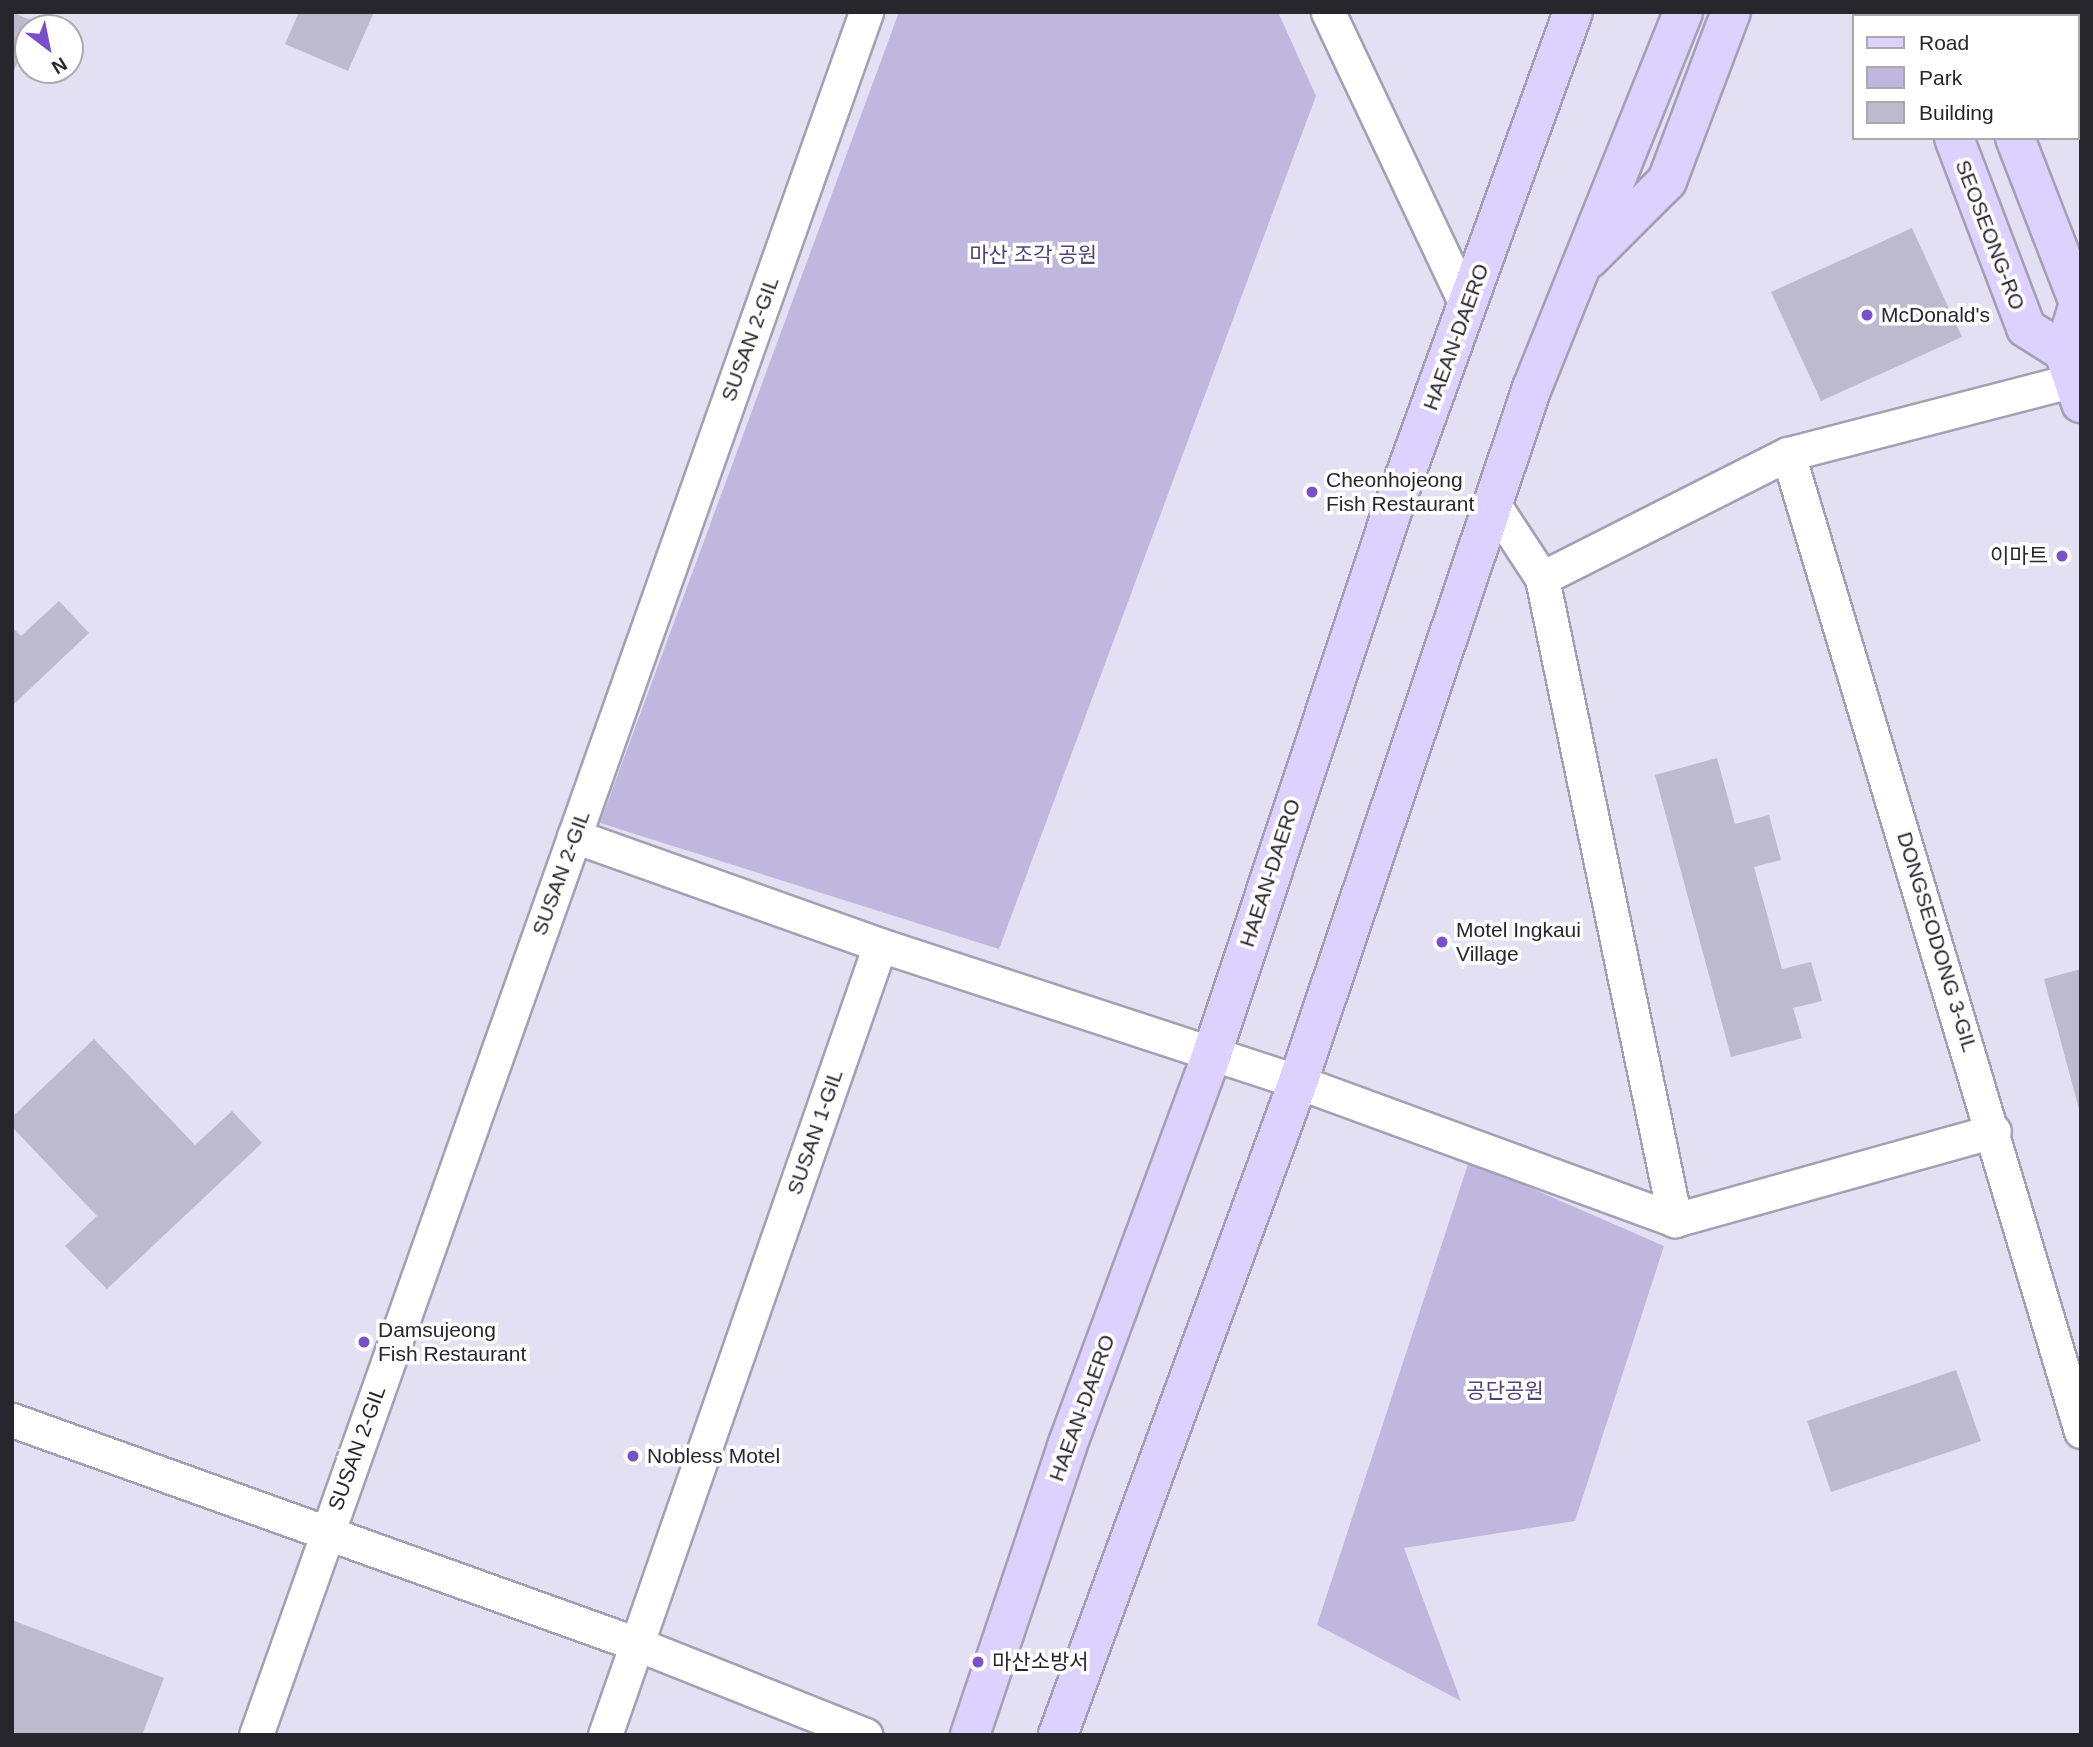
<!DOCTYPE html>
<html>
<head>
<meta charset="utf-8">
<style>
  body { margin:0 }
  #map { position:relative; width:2093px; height:1747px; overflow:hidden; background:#e4e0f4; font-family:Helvetica,"Noto Sans KR",sans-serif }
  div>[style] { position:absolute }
  .green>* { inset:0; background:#c0b7de }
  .building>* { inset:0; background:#bebacd }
  .roads { filter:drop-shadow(2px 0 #a4a0b3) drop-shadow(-2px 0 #a4a0b3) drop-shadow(0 2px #a4a0b3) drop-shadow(0 -2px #a4a0b3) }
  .street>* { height:33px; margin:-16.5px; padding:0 16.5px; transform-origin:16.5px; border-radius:16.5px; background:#fff }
  .primary>* { height:38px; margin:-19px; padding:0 19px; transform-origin:19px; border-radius:19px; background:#ddd2ff }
  .dots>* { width:19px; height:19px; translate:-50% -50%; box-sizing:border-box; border:4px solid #fff; border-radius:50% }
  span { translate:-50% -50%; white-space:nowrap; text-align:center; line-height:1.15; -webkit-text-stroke:7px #fff; paint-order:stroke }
  .street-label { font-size:21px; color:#28262d }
  .park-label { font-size:21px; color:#514276 }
  .poi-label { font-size:21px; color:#28262d }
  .left { translate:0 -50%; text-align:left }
  .right { translate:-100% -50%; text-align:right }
  .frame { position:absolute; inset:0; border:14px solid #28262d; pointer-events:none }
  .legend { position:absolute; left:1852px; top:14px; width:228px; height:126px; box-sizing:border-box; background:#fff; border:2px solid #a9a8ab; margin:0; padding:9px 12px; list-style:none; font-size:21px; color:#28262d }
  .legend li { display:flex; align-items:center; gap:14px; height:35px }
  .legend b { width:35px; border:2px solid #a9a8ab }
  .north { position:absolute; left:14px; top:14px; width:70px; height:70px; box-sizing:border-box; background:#fff; border:2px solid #a9a8ab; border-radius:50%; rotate:148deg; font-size:19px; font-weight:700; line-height:28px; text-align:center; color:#28262d }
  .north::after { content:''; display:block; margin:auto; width:24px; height:32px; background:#7a50c9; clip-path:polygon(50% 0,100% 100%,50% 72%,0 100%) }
</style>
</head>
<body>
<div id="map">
  <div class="green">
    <i style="clip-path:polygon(899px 12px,1278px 12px,1316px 96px,999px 949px,600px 823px)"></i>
    <i style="clip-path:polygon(1469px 1161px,1664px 1246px,1575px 1521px,1404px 1548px,1461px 1701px,1317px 1625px)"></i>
  </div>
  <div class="building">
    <i style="clip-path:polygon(12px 12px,35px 22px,12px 75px)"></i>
    <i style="clip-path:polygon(299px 12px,374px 12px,348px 71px,285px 44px)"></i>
    <i style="clip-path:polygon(2053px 12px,2081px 12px,2081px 80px,2077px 16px)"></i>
    <i style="clip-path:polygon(1912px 228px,1962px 337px,1821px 401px,1771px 292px)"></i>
    <i style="clip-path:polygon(59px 601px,89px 633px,12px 706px,12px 627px,21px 636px)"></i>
    <i style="clip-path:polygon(1717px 758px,1735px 824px,1769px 815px,1781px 860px,1754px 867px,1782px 969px,1811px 962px,1822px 1001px,1793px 1008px,1802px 1038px,1731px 1057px,1655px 775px)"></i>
    <i style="clip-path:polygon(2081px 969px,2081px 1113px,2080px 1113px,2044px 979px)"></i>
    <i style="clip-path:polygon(94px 1039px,195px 1145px,232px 1111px,262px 1143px,107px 1289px,65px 1246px,97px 1216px,12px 1127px,12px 1117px)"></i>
    <i style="clip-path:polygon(1956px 1370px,1981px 1441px,1831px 1492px,1807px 1421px)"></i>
    <i style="clip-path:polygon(12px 1620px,164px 1678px,142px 1735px,12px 1735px)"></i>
  </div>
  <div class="roads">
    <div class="street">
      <i style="left:1328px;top:12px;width:325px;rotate:64.7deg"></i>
      <i style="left:1788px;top:454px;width:1020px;rotate:73.31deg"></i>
      <i style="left:1496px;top:508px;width:84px;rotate:56.7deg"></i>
      <i style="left:1542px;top:578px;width:656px;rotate:78.3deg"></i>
      <i style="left:1542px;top:578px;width:275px;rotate:-26.8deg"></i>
      <i style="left:1788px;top:454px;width:303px;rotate:-14.5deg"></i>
      <i style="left:574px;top:836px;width:325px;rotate:19.6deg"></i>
      <i style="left:880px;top:945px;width:440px;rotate:18.1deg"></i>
      <i style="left:1298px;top:1082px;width:401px;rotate:20.1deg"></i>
      <i style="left:1675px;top:1220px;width:331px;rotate:-15.6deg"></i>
      <i style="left:12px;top:1420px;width:664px;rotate:19.72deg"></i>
      <i style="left:637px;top:1644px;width:246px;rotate:21.7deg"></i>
      <i style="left:256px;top:1735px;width:1828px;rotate:-70.5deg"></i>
      <i style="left:605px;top:1735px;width:836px;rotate:-70.81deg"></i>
    </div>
    <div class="primary">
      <i style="left:1906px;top:12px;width:4px;rotate:76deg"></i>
      <i style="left:1967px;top:12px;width:4px;rotate:76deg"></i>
      <i style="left:1954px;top:138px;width:203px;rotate:69.2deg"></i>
      <i style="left:2026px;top:328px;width:45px;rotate:32.3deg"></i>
      <i style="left:2015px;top:138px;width:177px;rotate:68.8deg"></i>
      <i style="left:2079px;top:303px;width:51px;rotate:107deg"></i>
      <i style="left:2064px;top:352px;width:54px;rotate:71.6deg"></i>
      <i style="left:1589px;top:259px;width:110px;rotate:-45deg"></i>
      <i style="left:1667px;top:181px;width:181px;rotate:-69.3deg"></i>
      <i style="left:970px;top:1735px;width:305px;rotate:-71.4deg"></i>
      <i style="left:1067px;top:1446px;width:418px;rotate:-69.7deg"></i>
      <i style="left:1212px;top:1054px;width:563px;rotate:-71.66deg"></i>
      <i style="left:1389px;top:520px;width:540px;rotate:-70.09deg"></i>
      <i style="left:1058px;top:1735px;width:696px;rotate:-69.82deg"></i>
      <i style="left:1298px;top:1082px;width:732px;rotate:-71.37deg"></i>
      <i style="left:1532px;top:388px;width:405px;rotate:-68.1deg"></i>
    </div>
  </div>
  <div class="dots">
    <i style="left:1867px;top:315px;background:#7a50c9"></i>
    <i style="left:1312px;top:492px;background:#7a50c9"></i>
    <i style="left:2062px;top:556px;background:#7a50c9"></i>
    <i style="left:1442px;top:942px;background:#7a50c9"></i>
    <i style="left:364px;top:1342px;background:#7a50c9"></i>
    <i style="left:633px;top:1456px;background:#7a50c9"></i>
    <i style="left:978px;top:1662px;background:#7a50c9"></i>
  </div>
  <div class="street-label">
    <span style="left:1990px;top:235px;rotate:69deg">SEOSEONG-RO</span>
    <span style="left:1456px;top:337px;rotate:-70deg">HAEAN-DAERO</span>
    <span style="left:750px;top:339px;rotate:-70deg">SUSAN 2-GIL</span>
    <span style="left:561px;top:873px;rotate:-70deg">SUSAN 2-GIL</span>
    <span style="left:1270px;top:873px;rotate:-72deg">HAEAN-DAERO</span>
    <span style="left:1937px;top:942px;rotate:73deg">DONGSEODONG 3-GIL</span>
    <span style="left:815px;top:1132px;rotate:-71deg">SUSAN 1-GIL</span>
    <span style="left:1082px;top:1408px;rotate:-70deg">HAEAN-DAERO</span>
    <span style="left:357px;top:1448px;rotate:-70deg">SUSAN 2-GIL</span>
  </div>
  <div class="park-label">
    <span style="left:1033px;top:255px">마산 조각 공원</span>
    <span style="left:1505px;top:1391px">공단공원</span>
  </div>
  <div class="poi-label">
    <span class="left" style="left:1881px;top:315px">McDonald's</span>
    <span class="left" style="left:1326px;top:492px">Cheonhojeong<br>Fish Restaurant</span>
    <span class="right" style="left:2048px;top:556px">이마트</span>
    <span class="left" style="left:1456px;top:942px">Motel Ingkaui<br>Village</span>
    <span class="left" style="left:378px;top:1342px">Damsujeong<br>Fish Restaurant</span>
    <span class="left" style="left:647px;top:1456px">Nobless Motel</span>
    <span class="left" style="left:992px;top:1662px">마산소방서</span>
  </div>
  <div class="frame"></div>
  <ul class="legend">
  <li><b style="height:9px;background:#ddd2ff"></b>Road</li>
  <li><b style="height:19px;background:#c0b7de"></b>Park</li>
  <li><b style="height:19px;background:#bebacd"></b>Building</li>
  </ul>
  <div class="north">N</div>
</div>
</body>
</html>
